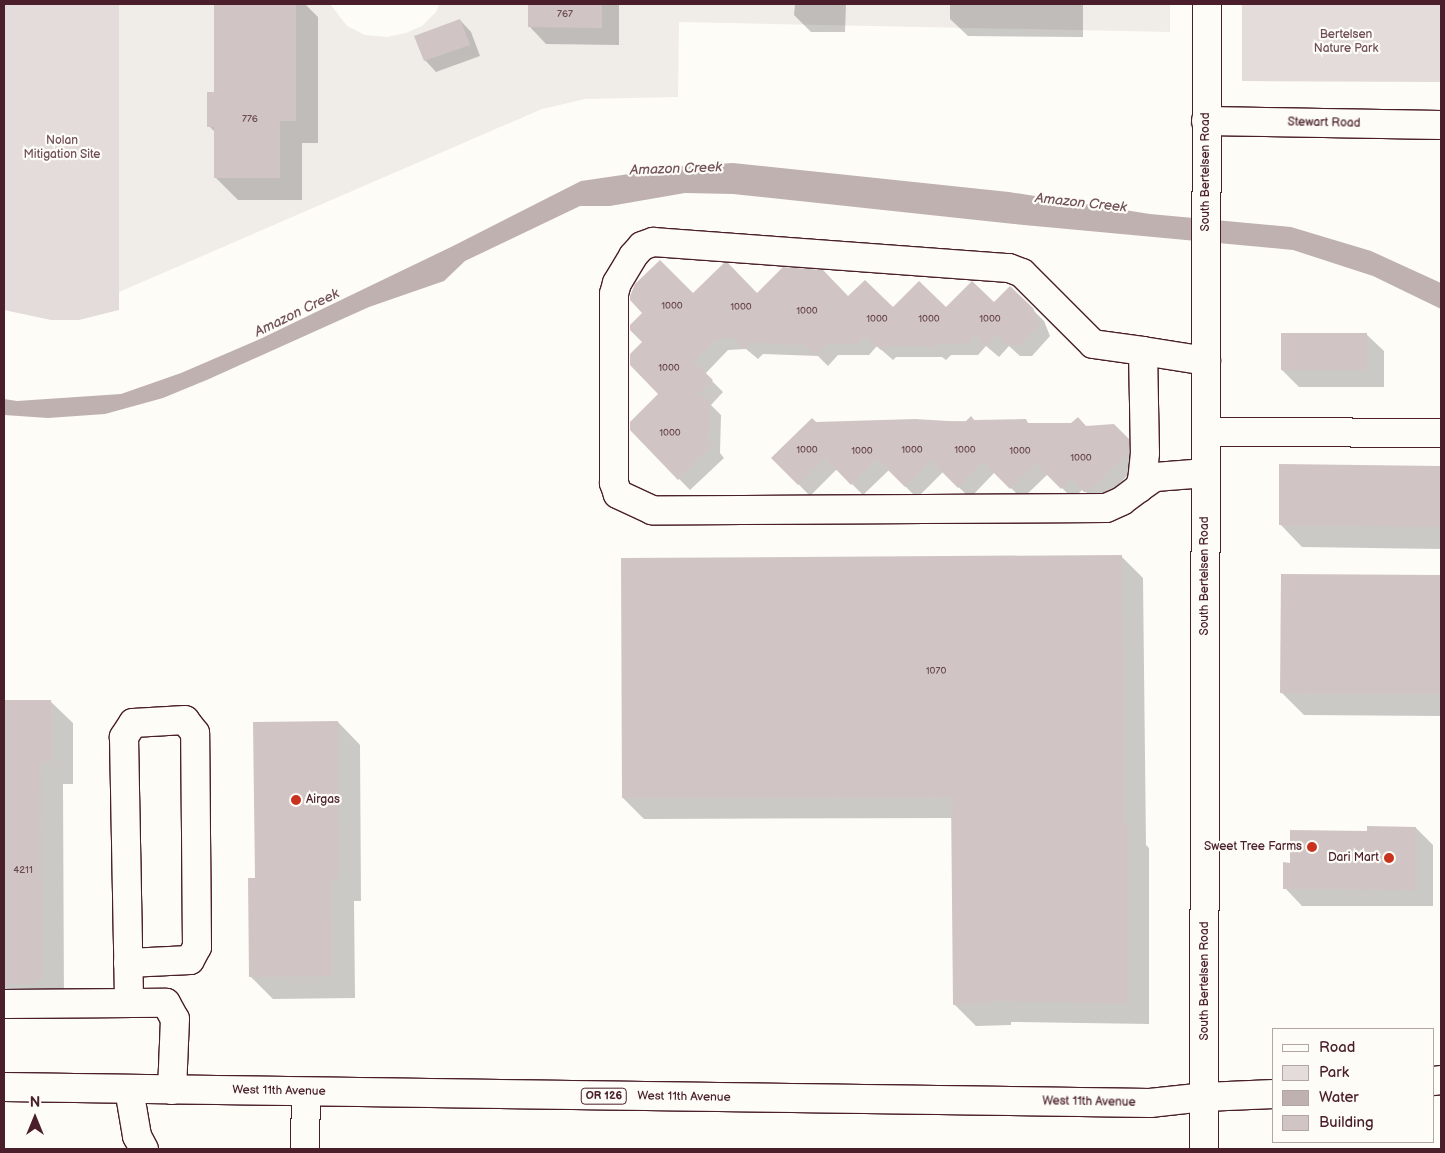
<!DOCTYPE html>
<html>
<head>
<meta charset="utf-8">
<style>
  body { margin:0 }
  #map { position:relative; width:1445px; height:1153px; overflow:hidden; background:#fdfcf7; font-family:"Balsamiq Sans",sans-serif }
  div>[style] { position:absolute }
  .built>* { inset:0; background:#f0ece8 }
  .green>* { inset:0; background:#e3dcda }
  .water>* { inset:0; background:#c0b1b1 }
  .shadow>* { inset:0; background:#0003 }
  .building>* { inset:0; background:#d0c5c4 }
  .roads { filter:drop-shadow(1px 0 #4a1f2b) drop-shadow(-1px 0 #4a1f2b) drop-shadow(0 1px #4a1f2b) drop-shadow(0 -1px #4a1f2b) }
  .minor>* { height:28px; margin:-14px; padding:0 14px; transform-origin:14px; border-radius:14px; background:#fdfcf7 }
  .major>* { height:28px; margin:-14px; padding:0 14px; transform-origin:14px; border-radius:14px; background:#fdfcf7 }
  .dots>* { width:14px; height:14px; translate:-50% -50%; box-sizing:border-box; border:2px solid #fdfcf7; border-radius:50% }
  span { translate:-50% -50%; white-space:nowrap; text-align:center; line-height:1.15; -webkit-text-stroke:4.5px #fdfcf7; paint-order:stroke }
  .number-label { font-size:10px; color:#6c4851 }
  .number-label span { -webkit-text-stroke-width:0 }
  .shield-label span { padding:1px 4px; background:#fdfcf7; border:1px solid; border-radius:4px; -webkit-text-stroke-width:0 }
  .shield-label { font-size:11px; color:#4a1f2b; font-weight:700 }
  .park-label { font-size:12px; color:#704e57 }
  .street-label { font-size:12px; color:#4a1f2b }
  .poi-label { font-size:12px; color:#4a1f2b }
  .left { translate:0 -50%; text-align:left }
  .right { translate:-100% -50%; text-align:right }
  .water-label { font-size:14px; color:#73525a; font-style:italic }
  .frame { position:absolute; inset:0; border:5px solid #4a1f2b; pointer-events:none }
  .legend { position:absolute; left:1272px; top:1028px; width:162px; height:115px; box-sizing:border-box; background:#fdfcf7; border:1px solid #b5a4a5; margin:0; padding:6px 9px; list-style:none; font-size:15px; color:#4a1f2b }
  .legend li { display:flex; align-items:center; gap:10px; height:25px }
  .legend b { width:25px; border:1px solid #b5a4a5 }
  .north { position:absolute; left:10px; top:1093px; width:50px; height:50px; -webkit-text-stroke:4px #fdfcf7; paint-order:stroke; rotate:0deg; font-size:14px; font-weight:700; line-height:20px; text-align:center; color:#4a1f2b }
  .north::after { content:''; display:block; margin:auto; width:18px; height:22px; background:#4a1f2b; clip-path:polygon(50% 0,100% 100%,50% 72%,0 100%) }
</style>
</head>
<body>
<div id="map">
  <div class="built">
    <i style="clip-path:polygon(119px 4px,330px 4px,347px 26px,365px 35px,387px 37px,406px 33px,422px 26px,436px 12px,439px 4px,1170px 4px,1170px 32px,679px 22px,678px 97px,585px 99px,542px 109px,119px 292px)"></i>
  </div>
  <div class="green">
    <i style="clip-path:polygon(4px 4px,119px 4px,119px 310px,79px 320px,51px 320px,4px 310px)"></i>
    <i style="clip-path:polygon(1242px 4px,1441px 4px,1441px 82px,1242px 81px)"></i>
  </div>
  <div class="water">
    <i style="clip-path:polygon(733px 163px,1009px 192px,1150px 214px,1291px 227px,1371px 251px,1441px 283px,1441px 309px,1373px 276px,1293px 250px,1014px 224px,733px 194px,685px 193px,610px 206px,580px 206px,465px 261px,444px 281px,369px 307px,209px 379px,163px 398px,105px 414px,48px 418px,4px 415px,4px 399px,17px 401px,121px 394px,181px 373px,260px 339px,453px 246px,581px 181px,684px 166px)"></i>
  </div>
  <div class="shadow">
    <i style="clip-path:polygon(216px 4px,305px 4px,318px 17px,318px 143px,302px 143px,302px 200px,238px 200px,215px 177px,215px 132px,209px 126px,215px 94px)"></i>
    <i style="clip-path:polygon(529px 4px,619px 4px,619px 45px,546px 44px,529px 26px)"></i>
    <i style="clip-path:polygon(795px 4px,846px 4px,845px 32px,811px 32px,794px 15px)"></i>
    <i style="clip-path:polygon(950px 4px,1083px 4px,1083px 37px,968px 36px,950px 19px)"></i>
    <i style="clip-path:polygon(460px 20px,471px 32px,480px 56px,436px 72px,425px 60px)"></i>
    <i style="clip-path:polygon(1010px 287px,1044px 321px,1050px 336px,1032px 356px,1020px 356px,1009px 346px,999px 357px,986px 346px,978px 355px,951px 355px,946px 360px,942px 357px,896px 357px,893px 360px,877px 346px,869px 355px,838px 355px,828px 366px,818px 356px,763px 354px,758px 359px,746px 349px,728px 350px,705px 374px,723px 392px,711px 405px,721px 415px,720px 453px,724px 458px,690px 490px,631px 430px,660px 394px,693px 295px,848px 298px,893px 309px,946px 309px,994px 303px)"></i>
    <i style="clip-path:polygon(1366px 334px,1384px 351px,1384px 387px,1299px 387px,1282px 370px)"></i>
    <i style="clip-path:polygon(975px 421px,1086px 428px,1113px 425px,1140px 452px,1140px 463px,1100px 503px,1097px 503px,1083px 489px,1073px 499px,1048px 474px,1022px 499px,995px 472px,970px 498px,943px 472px,917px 498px,889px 470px,863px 495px,837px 469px,810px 496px,773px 458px,816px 423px)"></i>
    <i style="clip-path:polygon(1281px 465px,1441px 467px,1441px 549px,1302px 547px,1280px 524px)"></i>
    <i style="clip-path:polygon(1122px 557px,1143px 578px,1146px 845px,1149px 848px,1149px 1024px,1011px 1022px,1011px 1025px,976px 1026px,954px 1004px,952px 818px,644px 819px,623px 798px)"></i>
    <i style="clip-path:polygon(1282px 575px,1441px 576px,1441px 716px,1304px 715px,1281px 692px)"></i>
    <i style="clip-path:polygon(4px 701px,50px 701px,73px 723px,73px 784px,63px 784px,64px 1002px,4px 1010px)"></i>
    <i style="clip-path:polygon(338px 722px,360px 745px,361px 901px,354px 901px,355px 998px,273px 999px,250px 976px)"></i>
    <i style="clip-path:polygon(1416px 828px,1433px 845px,1433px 906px,1302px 906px,1285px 888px,1368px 832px)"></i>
  </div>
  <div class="building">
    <i style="clip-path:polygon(214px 4px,296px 4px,296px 121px,280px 121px,280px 178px,214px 178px,214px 127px,207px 127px,207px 92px,214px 92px)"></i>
    <i style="clip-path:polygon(528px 4px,602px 4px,602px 28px,528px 27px)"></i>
    <i style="clip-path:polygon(460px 19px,470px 45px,424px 61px,414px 36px)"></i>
    <i style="clip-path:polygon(660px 260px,693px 293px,724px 263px,728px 263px,757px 293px,783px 267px,823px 270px,848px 296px,865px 280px,893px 307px,919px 281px,946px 307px,972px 281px,994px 302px,1010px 286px,1033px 308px,1040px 324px,1021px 345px,1007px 345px,997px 335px,986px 346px,974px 335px,967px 344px,939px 344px,933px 350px,929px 346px,885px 346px,881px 350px,865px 336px,857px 344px,827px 344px,816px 355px,805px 345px,751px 343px,746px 349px,734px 338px,717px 339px,694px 362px,713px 380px,700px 393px,710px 402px,709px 441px,713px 445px,678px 480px,630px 430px,630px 422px,658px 394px,630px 365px,630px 354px,642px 342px,630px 330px,630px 325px,642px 313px,630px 300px,630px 296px,635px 284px)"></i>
    <i style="clip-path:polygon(1281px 333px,1367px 333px,1367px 370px,1281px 370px)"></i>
    <i style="clip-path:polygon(971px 416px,974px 420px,1026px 419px,1028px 423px,1071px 423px,1078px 417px,1086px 426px,1114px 424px,1129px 439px,1129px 452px,1088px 492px,1084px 492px,1071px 479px,1061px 489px,1036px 464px,1010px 489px,983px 462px,958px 488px,931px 461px,905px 487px,877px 459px,851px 485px,825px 458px,798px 485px,771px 458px,812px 418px,816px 422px,915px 419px,965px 422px)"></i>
    <i style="clip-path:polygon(1279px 464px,1441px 466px,1441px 527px,1279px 525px)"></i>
    <i style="clip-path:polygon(1122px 555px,1125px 825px,1128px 825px,1128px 1004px,990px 1001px,990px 1004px,953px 1005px,951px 797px,622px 798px,621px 558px)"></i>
    <i style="clip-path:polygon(1281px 574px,1441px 575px,1441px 694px,1280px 693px)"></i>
    <i style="clip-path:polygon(4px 700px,51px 700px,51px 762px,41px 762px,42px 979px,33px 985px,4px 984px)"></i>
    <i style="clip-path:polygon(338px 721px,339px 879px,332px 879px,333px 976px,249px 977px,248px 878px,255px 878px,253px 722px)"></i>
    <i style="clip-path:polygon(1367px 826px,1416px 827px,1416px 890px,1283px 889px,1283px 862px,1290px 863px,1290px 830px,1367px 831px)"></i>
  </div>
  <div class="roads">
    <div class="minor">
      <i style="left:1206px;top:121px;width:235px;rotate:1deg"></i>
      <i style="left:1143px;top:351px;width:102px;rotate:88.9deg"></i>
      <i style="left:1145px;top:453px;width:27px;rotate:96deg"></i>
      <i style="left:1142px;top:480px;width:9px;rotate:111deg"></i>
      <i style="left:1139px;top:488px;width:21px;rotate:143deg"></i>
      <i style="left:1122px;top:501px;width:17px;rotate:156deg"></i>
      <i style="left:1106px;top:508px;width:454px;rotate:179.7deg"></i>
      <i style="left:652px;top:510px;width:38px;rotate:-155deg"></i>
      <i style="left:618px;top:494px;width:12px;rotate:-110deg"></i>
      <i style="left:614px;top:483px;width:189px;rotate:-90deg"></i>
      <i style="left:614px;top:294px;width:11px;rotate:-75deg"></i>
      <i style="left:617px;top:283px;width:31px;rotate:-59deg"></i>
      <i style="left:633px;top:256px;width:13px;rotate:-48deg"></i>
      <i style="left:642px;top:246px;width:12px;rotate:-20deg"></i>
      <i style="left:653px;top:242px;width:357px;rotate:4.2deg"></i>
      <i style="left:1009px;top:268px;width:14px;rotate:21deg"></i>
      <i style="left:1022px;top:273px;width:100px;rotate:45deg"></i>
      <i style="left:1093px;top:344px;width:50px;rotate:8deg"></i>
      <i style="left:1143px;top:351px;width:64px;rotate:9deg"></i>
      <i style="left:1206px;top:432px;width:235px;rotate:0.2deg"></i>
      <i style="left:1139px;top:488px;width:19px;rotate:-35deg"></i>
      <i style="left:1155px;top:477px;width:51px;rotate:-4.5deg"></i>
      <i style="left:128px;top:963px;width:62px;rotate:-2.8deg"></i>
      <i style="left:190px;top:960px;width:15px;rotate:-62deg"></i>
      <i style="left:197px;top:947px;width:214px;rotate:-90.5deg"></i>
      <i style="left:195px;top:733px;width:16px;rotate:-128deg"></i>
      <i style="left:185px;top:720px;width:52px;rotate:176.7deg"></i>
      <i style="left:133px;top:723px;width:17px;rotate:123deg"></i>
      <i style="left:124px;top:737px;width:266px;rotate:88.9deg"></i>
      <i style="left:4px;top:1004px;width:162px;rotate:-0.4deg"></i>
      <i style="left:166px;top:1003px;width:18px;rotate:61deg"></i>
      <i style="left:175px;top:1019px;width:71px;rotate:92.4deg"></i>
      <i style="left:129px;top:1089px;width:48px;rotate:80.3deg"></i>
      <i style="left:137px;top:1136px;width:15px;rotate:62deg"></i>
      <i style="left:1204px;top:1097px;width:1093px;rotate:-89.84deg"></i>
      <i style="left:305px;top:1149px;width:57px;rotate:-89deg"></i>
    </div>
    <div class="major">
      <i style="left:1434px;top:1081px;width:7px;rotate:-8deg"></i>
      <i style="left:4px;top:1087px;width:1146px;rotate:0.8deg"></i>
      <i style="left:1150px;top:1103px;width:54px;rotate:-6.3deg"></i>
      <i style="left:1204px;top:1097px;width:70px;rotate:-2.5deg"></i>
      <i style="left:1204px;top:1097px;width:52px;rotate:90deg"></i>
    </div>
  </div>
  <div class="dots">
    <i style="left:296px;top:800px;background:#c8321e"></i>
    <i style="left:1312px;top:847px;background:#c8321e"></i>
    <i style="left:1389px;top:858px;background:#c8321e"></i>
  </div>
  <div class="number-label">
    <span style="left:565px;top:15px">767</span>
    <span style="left:250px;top:120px">776</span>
    <span style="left:672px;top:307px">1000</span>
    <span style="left:741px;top:308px">1000</span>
    <span style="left:807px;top:312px">1000</span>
    <span style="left:877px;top:320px">1000</span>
    <span style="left:929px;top:320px">1000</span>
    <span style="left:990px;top:320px">1000</span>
    <span style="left:669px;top:369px">1000</span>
    <span style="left:670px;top:434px">1000</span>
    <span style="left:807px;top:451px">1000</span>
    <span style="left:912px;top:451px">1000</span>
    <span style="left:965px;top:451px">1000</span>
    <span style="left:862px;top:452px">1000</span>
    <span style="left:1020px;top:452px">1000</span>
    <span style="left:1081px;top:459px">1000</span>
    <span style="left:936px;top:672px">1070</span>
    <span style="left:23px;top:871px">4211</span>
  </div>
  <div class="shield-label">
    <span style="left:604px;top:1096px">OR 126</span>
  </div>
  <div class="park-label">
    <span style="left:1346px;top:42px">Bertelsen<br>Nature Park</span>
    <span style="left:62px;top:148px">Nolan<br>Mitigation Site</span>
  </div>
  <div class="street-label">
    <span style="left:1324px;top:123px;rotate:1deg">Stewart Road</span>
    <span style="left:1206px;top:172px;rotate:-90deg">South Bertelsen Road</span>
    <span style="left:1205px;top:576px;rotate:-90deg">South Bertelsen Road</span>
    <span style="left:1205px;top:981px;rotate:-90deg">South Bertelsen Road</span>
    <span style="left:279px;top:1091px;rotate:1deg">West 11th Avenue</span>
    <span style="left:684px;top:1097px;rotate:1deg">West 11th Avenue</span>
    <span style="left:1089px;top:1102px;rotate:1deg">West 11th Avenue</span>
  </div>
  <div class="poi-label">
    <span class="left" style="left:306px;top:800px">Airgas</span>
    <span class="right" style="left:1302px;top:847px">Sweet Tree Farms</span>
    <span class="right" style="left:1379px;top:858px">Dari Mart</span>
  </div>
  <div class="water-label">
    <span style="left:676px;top:169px;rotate:-2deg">Amazon Creek</span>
    <span style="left:1081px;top:203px;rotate:6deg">Amazon Creek</span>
    <span style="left:297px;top:313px;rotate:-26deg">Amazon Creek</span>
  </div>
  <div class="frame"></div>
  <ul class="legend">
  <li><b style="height:6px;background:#fdfcf7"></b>Road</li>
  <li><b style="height:14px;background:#e3dcda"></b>Park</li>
  <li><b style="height:14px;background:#c0b1b1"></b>Water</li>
  <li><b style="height:14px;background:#d0c5c4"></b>Building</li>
  </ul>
  <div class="north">N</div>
</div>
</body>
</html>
